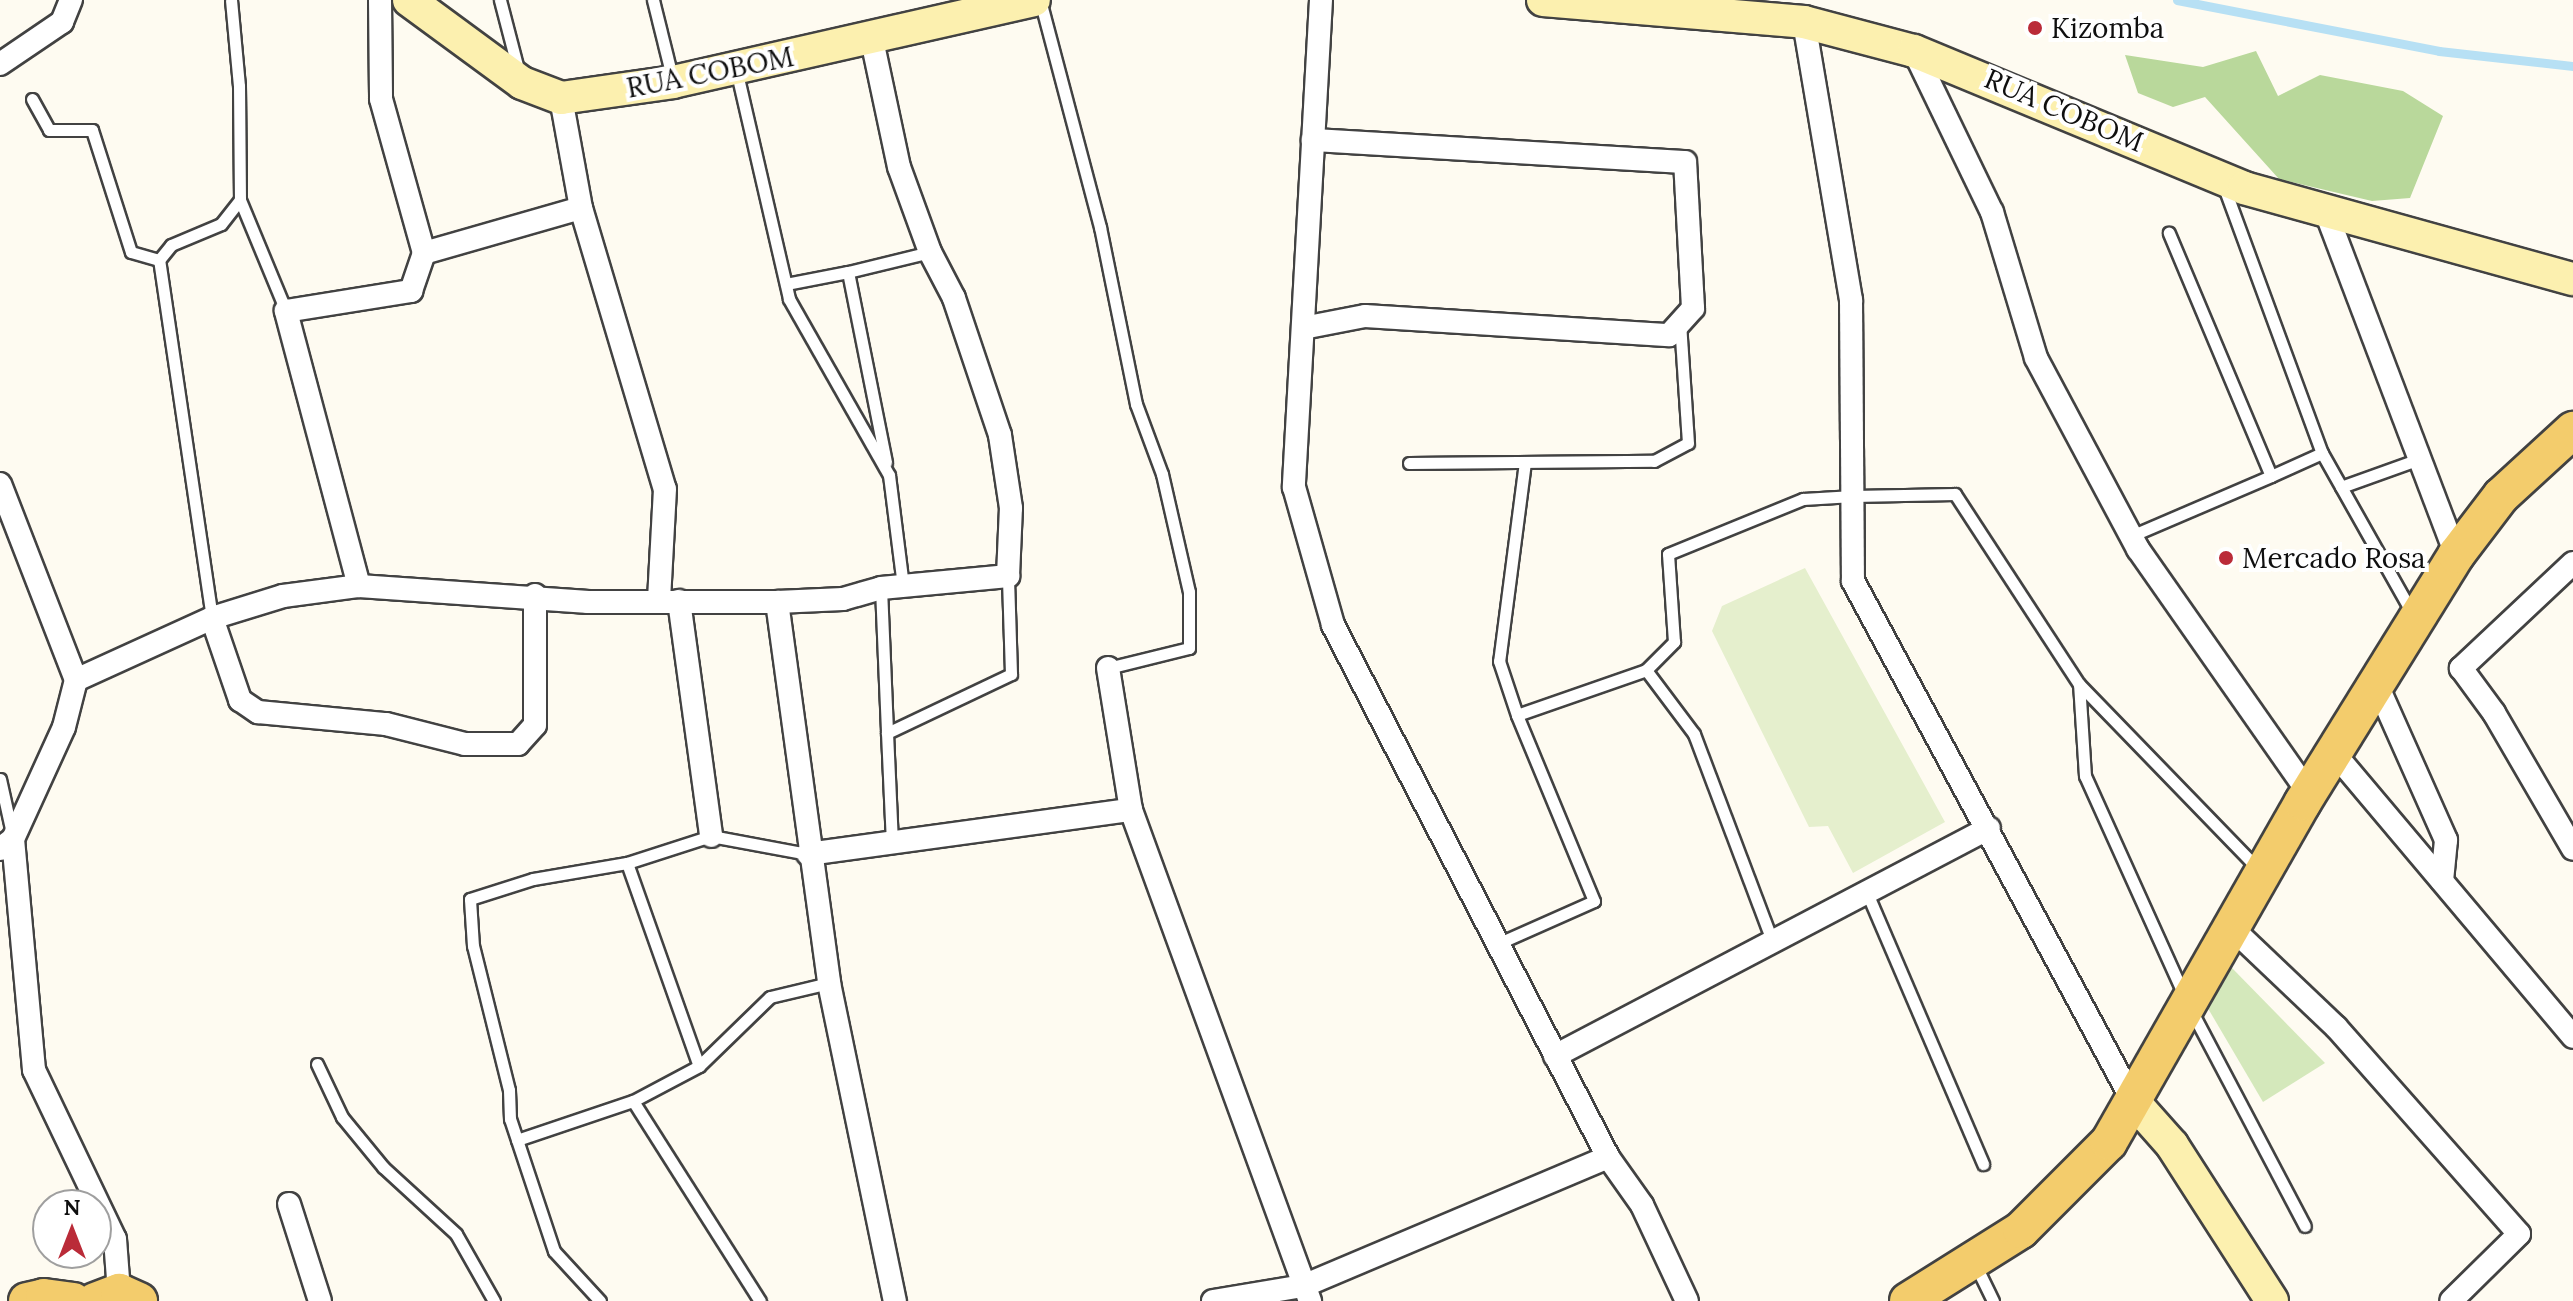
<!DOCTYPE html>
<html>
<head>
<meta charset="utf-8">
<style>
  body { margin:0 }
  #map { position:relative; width:2573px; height:1301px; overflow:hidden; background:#fefbf1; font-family:Lora,serif }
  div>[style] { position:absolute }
  .green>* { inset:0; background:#d4e8bb }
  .forest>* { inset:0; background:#b9d89b }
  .pitch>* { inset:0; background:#e5efcd }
  .stream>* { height:9px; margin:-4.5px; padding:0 4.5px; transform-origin:4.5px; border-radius:4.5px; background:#b7e0f4 }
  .roads { filter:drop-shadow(2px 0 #424242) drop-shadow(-2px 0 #424242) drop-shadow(0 2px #424242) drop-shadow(0 -2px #424242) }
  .lane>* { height:11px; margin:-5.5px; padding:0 5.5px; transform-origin:5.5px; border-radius:5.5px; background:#fff }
  .street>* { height:22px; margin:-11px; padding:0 11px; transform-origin:11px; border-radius:11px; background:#fff }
  .secondary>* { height:32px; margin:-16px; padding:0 16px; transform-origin:16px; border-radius:16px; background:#fcf0af }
  .primary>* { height:36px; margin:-18px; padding:0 18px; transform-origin:18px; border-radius:18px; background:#f3cc6c }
  .dots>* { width:22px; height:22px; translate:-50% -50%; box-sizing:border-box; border:4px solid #fff; border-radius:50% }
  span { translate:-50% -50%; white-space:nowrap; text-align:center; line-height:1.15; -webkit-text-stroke:8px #fff; paint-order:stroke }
  .poi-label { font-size:28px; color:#0f0f0f }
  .left { translate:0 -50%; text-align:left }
  .street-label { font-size:28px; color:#0f0f0f }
  .north { position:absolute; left:32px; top:1189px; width:80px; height:80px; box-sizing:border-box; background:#fff; border:2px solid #9f9f9f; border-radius:50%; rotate:0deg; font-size:22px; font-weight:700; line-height:32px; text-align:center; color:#0f0f0f }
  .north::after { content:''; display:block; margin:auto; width:28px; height:36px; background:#ba2b38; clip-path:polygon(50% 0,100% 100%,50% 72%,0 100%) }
</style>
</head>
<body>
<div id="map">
  <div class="green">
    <i style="clip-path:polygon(2231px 967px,2325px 1063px,2263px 1102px,2206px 1005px)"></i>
  </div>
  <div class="forest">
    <i style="clip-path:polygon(2256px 51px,2278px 96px,2320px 75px,2403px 91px,2443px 116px,2410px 198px,2372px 201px,2279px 179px,2205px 97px,2173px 107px,2138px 93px,2125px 55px,2203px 67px)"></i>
  </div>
  <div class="pitch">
    <i style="clip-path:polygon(1805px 568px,1945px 822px,1853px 873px,1828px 826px,1809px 827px,1712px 631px,1722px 606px)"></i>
  </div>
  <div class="stream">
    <i style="left:2177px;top:0;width:267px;rotate:11deg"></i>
    <i style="left:2439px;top:51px;width:135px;rotate:6.4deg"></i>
  </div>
  <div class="roads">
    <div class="lane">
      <i style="left:500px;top:0;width:71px;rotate:75.4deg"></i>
      <i style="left:653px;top:0;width:83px;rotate:76.1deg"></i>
      <i style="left:1040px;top:0;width:235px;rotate:75.2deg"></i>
      <i style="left:1100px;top:227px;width:181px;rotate:78.5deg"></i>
      <i style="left:1136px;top:404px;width:75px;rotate:69.6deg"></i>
      <i style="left:1162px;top:474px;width:121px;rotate:77.1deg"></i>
      <i style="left:1189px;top:592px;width:56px;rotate:90deg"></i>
      <i style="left:1189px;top:648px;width:83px;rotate:166.1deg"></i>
      <i style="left:736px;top:69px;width:236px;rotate:77deg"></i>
      <i style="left:789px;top:299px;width:202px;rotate:60.4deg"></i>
      <i style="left:889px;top:475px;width:112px;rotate:82.8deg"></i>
      <i style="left:32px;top:99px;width:35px;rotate:61deg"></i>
      <i style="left:49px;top:130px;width:43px"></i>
      <i style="left:92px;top:130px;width:128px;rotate:72.3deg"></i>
      <i style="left:131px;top:252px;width:29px;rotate:16deg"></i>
      <i style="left:2224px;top:187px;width:283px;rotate:69.8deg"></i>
      <i style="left:240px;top:200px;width:120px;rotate:67.5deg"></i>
      <i style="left:848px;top:272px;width:84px;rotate:-13.7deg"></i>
      <i style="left:786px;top:284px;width:63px;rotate:-11deg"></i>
      <i style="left:848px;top:272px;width:194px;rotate:78.7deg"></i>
      <i style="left:1525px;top:462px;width:201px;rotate:97.4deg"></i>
      <i style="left:1499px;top:661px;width:57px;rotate:71.6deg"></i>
      <i style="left:1517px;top:715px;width:137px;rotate:-19.2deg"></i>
      <i style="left:1646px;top:670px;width:40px;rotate:-45deg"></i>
      <i style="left:1674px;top:642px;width:88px;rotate:-93.9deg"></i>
      <i style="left:1668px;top:554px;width:146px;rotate:-22.2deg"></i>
      <i style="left:1803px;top:499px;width:50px;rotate:-3.4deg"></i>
      <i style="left:1853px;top:496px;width:102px;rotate:-1.1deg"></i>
      <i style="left:1955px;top:494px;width:227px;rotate:56.9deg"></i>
      <i style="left:1409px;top:463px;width:245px;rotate:-0.5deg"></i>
      <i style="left:1654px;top:461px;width:38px;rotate:-28deg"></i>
      <i style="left:1688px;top:443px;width:120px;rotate:-93.8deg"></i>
      <i style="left:2271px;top:476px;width:56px;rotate:-24.3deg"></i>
      <i style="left:2322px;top:453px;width:184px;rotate:60.6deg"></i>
      <i style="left:2341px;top:487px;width:83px;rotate:-19.7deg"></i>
      <i style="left:2131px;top:536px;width:152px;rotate:-23.2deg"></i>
      <i style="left:2271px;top:476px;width:264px;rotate:-112.8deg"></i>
      <i style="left:881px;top:588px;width:145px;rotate:87.6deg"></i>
      <i style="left:212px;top:618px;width:362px;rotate:-98.4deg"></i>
      <i style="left:159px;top:260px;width:19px;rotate:-51deg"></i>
      <i style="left:171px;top:245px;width:54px;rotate:-22.8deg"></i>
      <i style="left:221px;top:224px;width:31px;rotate:-52deg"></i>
      <i style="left:240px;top:200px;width:114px;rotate:-90.5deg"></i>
      <i style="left:239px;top:86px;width:86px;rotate:-95.3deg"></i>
      <i style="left:1646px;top:670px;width:80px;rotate:53.1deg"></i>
      <i style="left:1694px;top:734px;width:223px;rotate:69.3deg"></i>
      <i style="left:0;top:779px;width:55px;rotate:77.5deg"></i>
      <i style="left:892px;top:843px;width:110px;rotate:-92.6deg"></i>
      <i style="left:887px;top:733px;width:137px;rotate:-25.4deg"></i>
      <i style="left:1011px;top:674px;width:98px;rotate:-91.8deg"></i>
      <i style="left:627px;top:863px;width:215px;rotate:70.5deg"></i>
      <i style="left:1867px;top:893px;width:295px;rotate:66.8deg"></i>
      <i style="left:1497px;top:944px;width:106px;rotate:-23.9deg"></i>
      <i style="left:1594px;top:901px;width:201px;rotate:-112.5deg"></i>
      <i style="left:2184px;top:995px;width:240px;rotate:-114.3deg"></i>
      <i style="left:2085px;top:776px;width:92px;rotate:-93.7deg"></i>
      <i style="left:2079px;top:684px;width:259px;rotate:45.9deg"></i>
      <i style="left:2191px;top:1010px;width:244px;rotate:62.2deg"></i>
      <i style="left:317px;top:1064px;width:59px;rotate:64.7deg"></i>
      <i style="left:342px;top:1117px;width:65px;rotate:50.6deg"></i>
      <i style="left:383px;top:1167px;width:99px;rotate:42.5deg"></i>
      <i style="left:456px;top:1234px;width:77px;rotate:60.4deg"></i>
      <i style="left:633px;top:1101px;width:237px;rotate:57.6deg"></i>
      <i style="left:517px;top:1140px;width:122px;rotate:-18.6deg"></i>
      <i style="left:633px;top:1101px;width:75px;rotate:-27.9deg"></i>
      <i style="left:699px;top:1066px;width:99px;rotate:-44.2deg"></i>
      <i style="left:770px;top:997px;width:61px;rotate:-13.3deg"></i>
      <i style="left:1976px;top:1266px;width:39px;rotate:64deg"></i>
      <i style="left:600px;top:1301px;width:68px;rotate:-132.6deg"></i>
      <i style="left:554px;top:1251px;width:139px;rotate:-108.4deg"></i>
      <i style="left:510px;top:1119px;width:29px;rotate:-92deg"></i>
      <i style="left:509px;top:1090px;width:148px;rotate:-104deg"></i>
      <i style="left:473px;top:946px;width:47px;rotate:-93.7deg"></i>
      <i style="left:470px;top:899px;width:66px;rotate:-17.6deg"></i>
      <i style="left:533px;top:879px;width:95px;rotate:-9.7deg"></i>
      <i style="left:627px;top:863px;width:88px;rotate:-17.8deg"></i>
      <i style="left:711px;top:836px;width:99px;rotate:10.5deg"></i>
    </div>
    <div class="street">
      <i style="left:380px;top:0;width:99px;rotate:89.4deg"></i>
      <i style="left:381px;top:99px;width:160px;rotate:74.4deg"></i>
      <i style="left:1321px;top:0;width:488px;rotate:93.2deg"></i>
      <i style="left:1294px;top:487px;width:143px;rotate:74.2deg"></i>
      <i style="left:1333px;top:625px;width:599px;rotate:62.66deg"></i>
      <i style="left:1608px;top:1157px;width:59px;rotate:54.7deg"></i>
      <i style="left:1642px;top:1205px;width:106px;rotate:64.9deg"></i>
      <i style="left:1804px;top:22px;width:282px;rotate:80.4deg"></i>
      <i style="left:1851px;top:300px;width:281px;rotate:89.6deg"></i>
      <i style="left:1853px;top:581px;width:591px;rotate:61.7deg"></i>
      <i style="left:1914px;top:51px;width:179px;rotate:64.2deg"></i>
      <i style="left:1992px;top:212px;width:152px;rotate:73.2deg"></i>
      <i style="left:2036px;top:358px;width:217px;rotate:61.9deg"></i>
      <i style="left:2138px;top:549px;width:298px;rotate:55deg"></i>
      <i style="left:0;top:64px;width:75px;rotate:-34.1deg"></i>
      <i style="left:62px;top:22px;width:24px;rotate:-68deg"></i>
      <i style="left:561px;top:98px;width:112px;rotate:79.7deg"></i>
      <i style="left:581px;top:208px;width:293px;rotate:73.4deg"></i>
      <i style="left:665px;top:489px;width:112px;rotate:93.1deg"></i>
      <i style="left:2324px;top:207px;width:372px;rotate:69.2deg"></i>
      <i style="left:1303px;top:328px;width:63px;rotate:-11deg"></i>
      <i style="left:1365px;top:316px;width:305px;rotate:3.6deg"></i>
      <i style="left:1669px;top:335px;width:36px;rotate:-48deg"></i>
      <i style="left:1693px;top:308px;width:146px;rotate:-93.1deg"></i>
      <i style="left:1685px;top:162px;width:373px;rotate:-176.6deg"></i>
      <i style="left:0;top:484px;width:210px;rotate:68.8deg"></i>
      <i style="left:2573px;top:563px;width:154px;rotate:136.8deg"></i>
      <i style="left:2461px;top:668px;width:56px;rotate:53.7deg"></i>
      <i style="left:2494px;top:713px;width:157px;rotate:59.8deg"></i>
      <i style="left:359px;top:586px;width:285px;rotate:-104.9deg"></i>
      <i style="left:286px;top:311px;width:127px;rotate:-9.1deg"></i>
      <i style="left:411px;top:291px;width:40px;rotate:-71.1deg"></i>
      <i style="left:424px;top:253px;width:163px;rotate:-16deg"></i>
      <i style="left:679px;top:601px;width:237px;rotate:82.2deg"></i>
      <i style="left:777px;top:602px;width:385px;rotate:82.2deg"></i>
      <i style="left:829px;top:983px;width:325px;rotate:78.3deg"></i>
      <i style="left:212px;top:618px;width:87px;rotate:71.1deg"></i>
      <i style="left:240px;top:700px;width:22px;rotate:34deg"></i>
      <i style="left:258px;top:712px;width:129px;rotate:5.4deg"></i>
      <i style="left:386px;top:724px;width:81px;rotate:14.2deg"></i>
      <i style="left:465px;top:744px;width:53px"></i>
      <i style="left:518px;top:744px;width:25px;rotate:-48deg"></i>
      <i style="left:535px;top:725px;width:130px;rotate:-90deg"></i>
      <i style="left:1108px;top:668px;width:144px;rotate:80.8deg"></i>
      <i style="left:1131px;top:810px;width:523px;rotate:69.97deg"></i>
      <i style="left:2377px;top:685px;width:170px;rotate:66deg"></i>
      <i style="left:2446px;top:840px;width:41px;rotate:95.6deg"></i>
      <i style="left:2334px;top:753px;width:371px;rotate:49.9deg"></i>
      <i style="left:13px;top:839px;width:232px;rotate:84.8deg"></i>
      <i style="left:34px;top:1070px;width:187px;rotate:64.4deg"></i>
      <i style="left:115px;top:1239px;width:53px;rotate:85.7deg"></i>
      <i style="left:0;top:849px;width:16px;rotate:-38deg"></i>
      <i style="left:13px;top:839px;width:123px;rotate:-65.5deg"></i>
      <i style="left:64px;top:727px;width:49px;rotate:-75.7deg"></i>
      <i style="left:76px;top:680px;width:149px;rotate:-24.5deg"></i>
      <i style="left:212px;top:618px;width:74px;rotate:-17.2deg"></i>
      <i style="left:283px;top:596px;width:77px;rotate:-7.5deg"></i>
      <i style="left:359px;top:586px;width:230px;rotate:4deg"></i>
      <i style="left:588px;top:602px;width:189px"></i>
      <i style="left:777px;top:602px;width:66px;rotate:-2.6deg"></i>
      <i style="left:843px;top:599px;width:40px;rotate:-16deg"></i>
      <i style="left:881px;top:588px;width:128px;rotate:-5.4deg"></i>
      <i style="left:1008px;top:576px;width:68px;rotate:-87.5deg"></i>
      <i style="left:1011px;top:508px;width:74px;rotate:-98.6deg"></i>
      <i style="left:1000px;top:435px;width:145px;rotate:-108.6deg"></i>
      <i style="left:954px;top:298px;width:52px;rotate:-117.6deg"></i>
      <i style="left:930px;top:252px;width:90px;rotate:-110deg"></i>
      <i style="left:899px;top:167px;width:130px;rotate:-102deg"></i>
      <i style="left:808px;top:854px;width:326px;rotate:-7.8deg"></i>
      <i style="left:2234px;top:930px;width:141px;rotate:43.6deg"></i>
      <i style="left:2336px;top:1027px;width:276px;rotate:48.5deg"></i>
      <i style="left:2519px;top:1234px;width:95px;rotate:135.4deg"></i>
      <i style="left:1555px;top:1056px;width:490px;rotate:-27.7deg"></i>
      <i style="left:289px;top:1204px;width:102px;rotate:72.3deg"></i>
      <i style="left:1213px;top:1301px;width:91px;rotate:-9.5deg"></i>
      <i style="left:1303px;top:1286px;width:331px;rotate:-22.9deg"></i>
    </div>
    <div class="secondary">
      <i style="left:409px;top:0;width:140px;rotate:36.3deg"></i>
      <i style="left:522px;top:83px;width:42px;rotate:21deg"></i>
      <i style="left:561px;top:98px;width:113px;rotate:-8.1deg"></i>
      <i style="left:673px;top:82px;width:370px;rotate:-12.8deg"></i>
      <i style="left:1543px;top:0;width:262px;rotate:4.8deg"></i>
      <i style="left:1804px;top:22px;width:114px;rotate:14.8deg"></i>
      <i style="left:1914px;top:51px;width:357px;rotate:22.5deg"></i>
      <i style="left:2244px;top:188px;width:341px;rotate:15.5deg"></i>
      <i style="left:2133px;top:1101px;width:59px;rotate:48.4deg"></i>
      <i style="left:2172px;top:1145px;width:185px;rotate:57.3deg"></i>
    </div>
    <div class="primary">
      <i style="left:27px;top:1301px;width:17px;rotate:-13deg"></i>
      <i style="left:44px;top:1297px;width:30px;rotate:8deg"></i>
      <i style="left:95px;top:1301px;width:26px;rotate:-21deg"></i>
      <i style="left:119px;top:1292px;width:22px;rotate:24deg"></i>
      <i style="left:1908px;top:1301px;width:133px;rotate:-32.1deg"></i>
      <i style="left:2021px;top:1230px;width:124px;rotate:-45deg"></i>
      <i style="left:2109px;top:1142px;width:391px;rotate:-60.3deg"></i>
      <i style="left:2303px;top:802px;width:291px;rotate:-58.2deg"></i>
      <i style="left:2456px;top:555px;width:74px;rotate:-52.7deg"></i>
      <i style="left:2501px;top:496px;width:98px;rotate:-42.5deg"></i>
    </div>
  </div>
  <div class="dots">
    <i style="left:2035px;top:28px;background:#ba2b38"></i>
    <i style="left:2226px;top:558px;background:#ba2b38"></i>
  </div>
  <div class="poi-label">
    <span class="left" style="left:2051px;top:28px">Kizomba</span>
    <span class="left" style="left:2242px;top:558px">Mercado Rosa</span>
  </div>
  <div class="street-label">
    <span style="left:710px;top:72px;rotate:-11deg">RUA COBOM</span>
    <span style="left:2064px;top:110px;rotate:23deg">RUA COBOM</span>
  </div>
  <div class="north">N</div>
</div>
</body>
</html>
